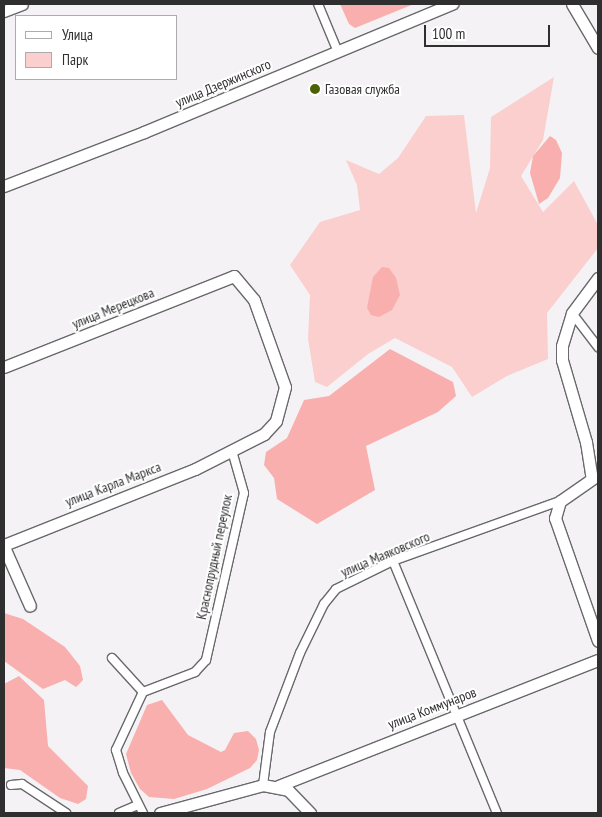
<!DOCTYPE html>
<html>
<head>
<meta charset="utf-8">
<style>
  body { margin:0 }
  #map { position:relative; width:602px; height:817px; overflow:hidden; background:#f5f2f6; font-family:"PT Sans Narrow",sans-serif }
  div>[style] { position:absolute }
  .green>* { inset:0; background:#facfce }
  .forest>* { inset:0; background:#f8afae }
  .roads { filter:drop-shadow(1px 0 #69686b) drop-shadow(-1px 0 #69686b) drop-shadow(0 1px #69686b) drop-shadow(0 -1px #69686b) }
  .street>* { height:8px; margin:-4px; padding:0 4px; transform-origin:4px; border-radius:4px; background:#fff }
  .secondary>* { height:11px; margin:-5.5px; padding:0 5.5px; transform-origin:5.5px; border-radius:5.5px; background:#fff }
  .dots>* { width:14px; height:14px; translate:-50% -50%; box-sizing:border-box; border:2px solid #fff; border-radius:50% }
  span { translate:-50% -50%; white-space:nowrap; text-align:center; line-height:1.15; -webkit-text-stroke:4px #fff; paint-order:stroke }
  .street-label { font-size:14px; color:#302f30 }
  .poi-label { font-size:14px; color:#302f30 }
  .left { translate:0 -50%; text-align:left }
  .frame { position:absolute; inset:0; border:5px solid #302f30; pointer-events:none }
  .legend { position:absolute; left:15px; top:15px; width:162px; height:65px; box-sizing:border-box; background:#fff; border:1px solid #acacac; margin:0; padding:6px 9px; list-style:none; font-size:15px; color:#302f30 }
  .legend li { display:flex; align-items:center; gap:10px; height:25px }
  .legend b { width:25px; border:1px solid #acacac }
  .scale { position:absolute; left:424px; top:25px; width:126px; height:22px; box-sizing:border-box; border:2px solid #302f30; border-top:0; padding-left:6px; font-size:15px; line-height:18px; white-space:nowrap; color:#302f30; -webkit-text-stroke:4px #fff; paint-order:stroke }
</style>
</head>
<body>
<div id="map">
  <div class="green">
    <i style="clip-path:polygon(554px 77px,543px 140px,521px 176px,543px 212px,574px 181px,598px 225px,598px 248px,547px 313px,548px 359px,507px 376px,472px 397px,452px 367px,395px 338px,368px 354px,327px 387px,315px 382px,308px 339px,310px 295px,290px 265px,320px 222px,360px 210px,357px 185px,346px 160px,379px 174px,398px 158px,426px 116px,464px 115px,476px 213px,490px 168px,491px 117px)"></i>
  </div>
  <div class="forest">
    <i style="clip-path:polygon(340px 4px,414px 4px,355px 28px,349px 24px)"></i>
    <i style="clip-path:polygon(550px 136px,556px 140px,562px 153px,560px 178px,548px 198px,539px 204px,530px 173px,533px 156px)"></i>
    <i style="clip-path:polygon(382px 267px,389px 268px,396px 278px,400px 295px,392px 310px,379px 317px,371px 315px,367px 308px,373px 277px)"></i>
    <i style="clip-path:polygon(390px 349px,453px 382px,456px 396px,438px 412px,366px 446px,375px 490px,317px 524px,277px 499px,274px 478px,264px 465px,266px 452px,287px 438px,304px 400px,329px 396px)"></i>
    <i style="clip-path:polygon(4px 613px,23px 619px,65px 647px,80px 666px,83px 680px,76px 687px,65px 680px,43px 689px,4px 661px)"></i>
    <i style="clip-path:polygon(19px 676px,44px 700px,48px 746px,88px 786px,86px 799px,78px 804px,60px 798px,20px 770px,4px 768px,4px 684px)"></i>
    <i style="clip-path:polygon(162px 700px,188px 735px,221px 752px,225px 750px,234px 733px,248px 731px,256px 739px,259px 750px,257px 760px,250px 768px,207px 789px,174px 799px,149px 797px,140px 789px,131px 773px,126px 754px,147px 705px)"></i>
  </div>
  <div class="roads">
    <div class="street">
      <i style="left:318px;top:4px;width:52px;rotate:67.4deg"></i>
      <i style="left:572px;top:313px;width:43px;rotate:52.6deg"></i>
      <i style="left:393px;top:561px;width:273px;rotate:67.6deg"></i>
      <i style="left:112px;top:658px;width:46px;rotate:47.6deg"></i>
      <i style="left:143px;top:692px;width:56px;rotate:-21deg"></i>
      <i style="left:195px;top:672px;width:16px;rotate:-47deg"></i>
      <i style="left:206px;top:660px;width:171px;rotate:-77.2deg"></i>
      <i style="left:244px;top:493px;width:44px;rotate:-105.9deg"></i>
      <i style="left:143px;top:692px;width:64px;rotate:115deg"></i>
      <i style="left:116px;top:750px;width:24px;rotate:73deg"></i>
      <i style="left:123px;top:773px;width:45px;rotate:63.4deg"></i>
      <i style="left:11px;top:785px;width:11px;rotate:-5deg"></i>
      <i style="left:22px;top:784px;width:53px;rotate:33.4deg"></i>
      <i style="left:263px;top:785px;width:53px;rotate:-82.5deg"></i>
      <i style="left:270px;top:732px;width:85px;rotate:-69.2deg"></i>
      <i style="left:300px;top:653px;width:55px;rotate:-63.9deg"></i>
      <i style="left:324px;top:604px;width:19px;rotate:-51deg"></i>
      <i style="left:336px;top:589px;width:64px;rotate:-26.2deg"></i>
      <i style="left:393px;top:561px;width:177px;rotate:-19.8deg"></i>
      <i style="left:119px;top:813px;width:21px;rotate:-23deg"></i>
    </div>
    <div class="secondary">
      <i style="left:572px;top:4px;width:51px;rotate:59.4deg"></i>
      <i style="left:4px;top:11px;width:19px;rotate:-21deg"></i>
      <i style="left:4px;top:186px;width:150px;rotate:-21.1deg"></i>
      <i style="left:144px;top:132px;width:334px;rotate:-22.6deg"></i>
      <i style="left:598px;top:278px;width:44px;rotate:126.6deg"></i>
      <i style="left:572px;top:313px;width:34px;rotate:107deg"></i>
      <i style="left:562px;top:346px;width:14px;rotate:90deg"></i>
      <i style="left:562px;top:360px;width:85px;rotate:73.7deg"></i>
      <i style="left:586px;top:442px;width:37px;rotate:81deg"></i>
      <i style="left:592px;top:479px;width:39px;rotate:145deg"></i>
      <i style="left:560px;top:501px;width:18px;rotate:106deg"></i>
      <i style="left:555px;top:518px;width:130px;rotate:70.7deg"></i>
      <i style="left:4px;top:367px;width:247px;rotate:-21.6deg"></i>
      <i style="left:234px;top:276px;width:31px;rotate:50deg"></i>
      <i style="left:254px;top:300px;width:92px;rotate:70.4deg"></i>
      <i style="left:285px;top:387px;width:35px;rotate:105deg"></i>
      <i style="left:276px;top:421px;width:18px;rotate:133deg"></i>
      <i style="left:264px;top:434px;width:77px;rotate:153.1deg"></i>
      <i style="left:195px;top:469px;width:206px;rotate:158.3deg"></i>
      <i style="left:4px;top:547px;width:64px;rotate:66.2deg"></i>
      <i style="left:278px;top:786px;width:344px;rotate:-21.5deg"></i>
      <i style="left:160px;top:813px;width:107px;rotate:-15.2deg"></i>
      <i style="left:263px;top:785px;width:25px;rotate:11deg"></i>
      <i style="left:288px;top:790px;width:32px;rotate:46deg"></i>
    </div>
  </div>
  <div class="dots">
    <i style="left:315px;top:89px;background:#4c6006"></i>
  </div>
  <div class="street-label">
    <span style="left:223px;top:83px;rotate:-23deg">улица Дзержинского</span>
    <span style="left:113px;top:308px;rotate:-22deg">улица Мерецкова</span>
    <span style="left:113px;top:484px;rotate:-21deg">улица Карла Маркса</span>
    <span style="left:385px;top:554px;rotate:-23deg">улица Маяковского</span>
    <span style="left:214px;top:557px;rotate:-78deg">Краснопрудный переулок</span>
    <span style="left:432px;top:708px;rotate:-21deg">улица Коммунаров</span>
  </div>
  <div class="poi-label">
    <span class="left" style="left:325px;top:89px">Газовая служба</span>
  </div>
  <div class="frame"></div>
  <ul class="legend">
  <li><b style="height:6px;background:#fff"></b>Улица</li>
  <li><b style="height:14px;background:#facfce"></b>Парк</li>
  </ul>
  <div class="scale">100 m</div>
</div>
</body>
</html>
